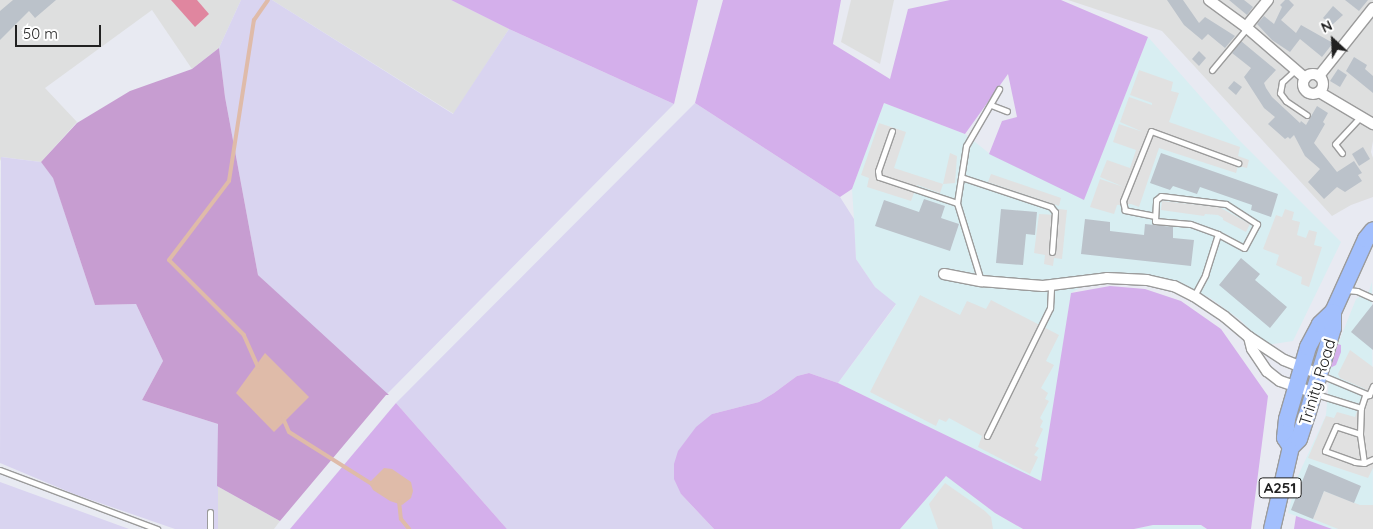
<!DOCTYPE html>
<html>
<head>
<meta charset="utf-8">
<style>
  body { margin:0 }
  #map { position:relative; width:1373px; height:529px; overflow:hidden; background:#e8eaf2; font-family:Quicksand,sans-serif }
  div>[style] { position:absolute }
  .residential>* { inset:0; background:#dedfdf }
  .commercial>* { inset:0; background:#d8eef2 }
  .farmland>* { inset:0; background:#d9d4f0 }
  .grass>* { inset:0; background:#d4afeb }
  .forest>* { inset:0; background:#c79dd1 }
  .pitch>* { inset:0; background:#e0869f }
  .parking>* { inset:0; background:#e1e1e1 }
  .water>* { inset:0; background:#dfbba9 }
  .stream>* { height:4px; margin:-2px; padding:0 2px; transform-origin:2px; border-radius:2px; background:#dfbba9 }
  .building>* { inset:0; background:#bbc2ca }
  .roads { filter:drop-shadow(1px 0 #9b9b9b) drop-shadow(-1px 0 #9b9b9b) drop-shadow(0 1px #9b9b9b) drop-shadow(0 -1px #9b9b9b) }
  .service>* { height:5px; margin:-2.5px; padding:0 2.5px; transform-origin:2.5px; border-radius:2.5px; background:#fff }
  .minor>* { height:10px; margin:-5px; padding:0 5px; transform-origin:5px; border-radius:5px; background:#fff }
  .minor>.ring { margin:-5px; padding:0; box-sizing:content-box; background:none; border:10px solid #fff; border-radius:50% }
  .primary>* { height:16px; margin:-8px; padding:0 8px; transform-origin:8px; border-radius:8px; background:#a2bffd }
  span { translate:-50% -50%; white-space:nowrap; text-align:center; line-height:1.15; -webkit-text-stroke:5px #fff; paint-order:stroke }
  .shield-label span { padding:1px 4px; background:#fff; border:1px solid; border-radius:4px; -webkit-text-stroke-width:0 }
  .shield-label { font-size:15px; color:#212121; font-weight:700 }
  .street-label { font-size:16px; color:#212121 }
  .north { position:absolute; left:1308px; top:15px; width:50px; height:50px; -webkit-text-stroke:4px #fff; paint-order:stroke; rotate:335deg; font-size:14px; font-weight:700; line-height:20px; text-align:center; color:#212121 }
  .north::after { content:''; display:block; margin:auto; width:18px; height:22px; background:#212121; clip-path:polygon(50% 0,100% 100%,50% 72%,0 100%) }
  .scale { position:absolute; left:15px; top:25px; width:86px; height:22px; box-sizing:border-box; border:2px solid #212121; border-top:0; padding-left:6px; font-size:15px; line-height:18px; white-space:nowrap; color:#212121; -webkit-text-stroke:4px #fff; paint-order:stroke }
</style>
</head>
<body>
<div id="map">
  <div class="residential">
    <i style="clip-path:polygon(0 0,241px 0,219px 48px,192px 69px,152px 10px,45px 88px,77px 122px,41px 162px,2px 157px,0 161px)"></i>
    <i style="clip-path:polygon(272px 0,451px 0,509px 29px,454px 114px)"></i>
    <i style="clip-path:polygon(851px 0,894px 0,880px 64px,841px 42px)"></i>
    <i style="clip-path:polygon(1068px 0,1373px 0,1373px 141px,1371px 152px,1373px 158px,1373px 197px,1351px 205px,1332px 216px,1162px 31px)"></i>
    <i style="clip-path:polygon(217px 486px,280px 521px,274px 529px,218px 529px)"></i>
  </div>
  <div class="commercial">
    <i style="clip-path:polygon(1148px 37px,1237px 138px,1341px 242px,1293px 341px,1266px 345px,1239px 319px,1210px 298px,1183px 285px,1158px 277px,1131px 273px,1105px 273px,1071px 293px,1044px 483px,838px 383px,896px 305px,875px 287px,856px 259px,854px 219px,852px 189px,884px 103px,965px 134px,990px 154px,1084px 199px)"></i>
    <i style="clip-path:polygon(1372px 282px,1373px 529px,1332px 529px,1288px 513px,1297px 478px,1326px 415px,1330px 368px,1336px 349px,1356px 299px,1369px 291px)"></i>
    <i style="clip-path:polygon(946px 475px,995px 513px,1023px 529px,900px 529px)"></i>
    <i style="clip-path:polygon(1153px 525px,1201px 525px,1207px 529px,1134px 529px)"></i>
  </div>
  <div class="farmland">
    <i style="clip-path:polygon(241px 0,272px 0,453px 114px,509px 29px,674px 104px,386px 395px,258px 275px,225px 97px,219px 48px)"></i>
    <i style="clip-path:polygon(695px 103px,840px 197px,854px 219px,856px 259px,875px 287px,896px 304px,838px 383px,809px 373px,797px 376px,774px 393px,759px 402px,712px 414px,681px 494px,714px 529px,507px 529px,396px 403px)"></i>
    <i style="clip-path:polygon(1px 157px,41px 162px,53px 177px,95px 305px,136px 304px,163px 361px,142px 400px,218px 424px,218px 529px,175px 529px,74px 494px,0 463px)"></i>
    <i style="clip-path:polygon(0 482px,129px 529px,0 529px)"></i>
  </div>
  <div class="grass">
    <i style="clip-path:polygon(451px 0,698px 0,674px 104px,509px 29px)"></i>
    <i style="clip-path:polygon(723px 0,841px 0,833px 44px,890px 79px,908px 9px,950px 0,1061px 0,1148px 37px,1084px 200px,989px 154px,1002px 121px,1017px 117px,1008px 74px,965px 134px,884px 103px,852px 189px,840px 197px,695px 103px)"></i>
    <i style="clip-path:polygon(1110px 286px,1145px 289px,1181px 301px,1221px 329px,1268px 396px,1251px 529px,1207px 529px,1201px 525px,1153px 525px,1134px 529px,1023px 529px,995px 513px,946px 476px,900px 529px,714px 529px,681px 494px,674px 479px,674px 464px,678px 451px,696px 427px,712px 414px,759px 402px,774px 393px,797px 376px,809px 373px,838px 383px,1041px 481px,1071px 293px)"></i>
    <i style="clip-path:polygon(1338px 344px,1341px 345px,1341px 352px,1336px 365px,1330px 368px)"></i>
    <i style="clip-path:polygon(396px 403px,507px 529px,290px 529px)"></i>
    <i style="clip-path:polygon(1296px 516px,1332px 529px,1294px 529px)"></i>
  </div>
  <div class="forest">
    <i style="clip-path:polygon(219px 48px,225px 97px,258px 275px,389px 395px,386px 395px,280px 521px,217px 486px,218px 424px,142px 400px,163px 361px,136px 304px,95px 305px,53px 178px,41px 162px,77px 123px,130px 91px,192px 69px)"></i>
  </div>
  <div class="pitch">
    <i style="clip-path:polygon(171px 0,197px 0,209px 14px,195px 27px)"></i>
  </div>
  <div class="parking">
    <i style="clip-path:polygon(1139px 70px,1173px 82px,1171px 91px,1179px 93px,1169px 122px,1240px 147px,1238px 156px,1249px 160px,1247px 168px,1238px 166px,1236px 173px,1159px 148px,1139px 207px,1131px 204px,1117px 205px,1114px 214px,1090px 207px,1100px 179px,1124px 187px,1100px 177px,1107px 160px,1130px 168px,1136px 150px,1113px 142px,1119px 124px,1143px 132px,1120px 122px,1129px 97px,1152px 105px,1152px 103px,1130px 95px)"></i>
    <i style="clip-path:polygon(879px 123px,906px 132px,894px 168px,943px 184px,950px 153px,957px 156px,955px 183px,943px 184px,940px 193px,917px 185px,911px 201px,867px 187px,869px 178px,861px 175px)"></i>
    <i style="clip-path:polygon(991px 174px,1061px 198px,1059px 206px,988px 182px)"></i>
    <i style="clip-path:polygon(1162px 201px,1219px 207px,1250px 224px,1246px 232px,1223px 220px,1223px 218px,1218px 215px,1205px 214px,1204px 216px,1161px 210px)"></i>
    <i style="clip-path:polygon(1059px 209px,1067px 210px,1062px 259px,1054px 258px,1053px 266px,1044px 264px,1045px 255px,1034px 253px,1039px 214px,1057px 215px)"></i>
    <i style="clip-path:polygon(1285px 209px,1294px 212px,1292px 220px,1300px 222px,1297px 235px,1306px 238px,1309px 230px,1317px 232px,1314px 245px,1322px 247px,1309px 287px,1301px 284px,1302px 277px,1276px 265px,1279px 255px,1263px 249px,1276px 215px,1282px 217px)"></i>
    <i style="clip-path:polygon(920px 295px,960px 315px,967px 301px,986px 309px,991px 300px,1059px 335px,1046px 361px,1054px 365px,1041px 388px,1048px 393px,1045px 399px,1049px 401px,1040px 418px,1043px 421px,1040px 427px,1043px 429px,1035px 446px,1039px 448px,1034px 455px,1038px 457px,1030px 474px,978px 447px,982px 436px,949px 418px,946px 422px,939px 419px,936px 426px,870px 392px)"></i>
    <i style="clip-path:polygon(1350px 350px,1373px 367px,1373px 468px,1368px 478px,1308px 458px,1326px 416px,1334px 418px,1337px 412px,1355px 417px,1365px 389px,1340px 378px,1338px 374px)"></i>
    <i style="clip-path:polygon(945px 483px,985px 511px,991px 517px,993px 529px,938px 529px,929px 504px)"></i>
    <i style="clip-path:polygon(1324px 491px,1360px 505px,1373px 505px,1373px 529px,1338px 529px,1313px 519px)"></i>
  </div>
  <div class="water">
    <i style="clip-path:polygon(265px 353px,309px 397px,274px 432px,236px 393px)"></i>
    <i style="clip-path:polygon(384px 468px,392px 469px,411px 482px,413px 491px,411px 498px,402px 505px,390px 501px,373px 490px,369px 483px)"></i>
  </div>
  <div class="stream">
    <i style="left:258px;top:367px;width:35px;rotate:-114deg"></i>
    <i style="left:244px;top:335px;width:106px;rotate:-135deg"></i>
    <i style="left:169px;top:260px;width:99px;rotate:-52.8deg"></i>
    <i style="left:229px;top:181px;width:163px;rotate:-81.2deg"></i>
    <i style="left:254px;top:20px;width:24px;rotate:-55deg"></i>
    <i style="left:283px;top:418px;width:15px;rotate:67deg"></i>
    <i style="left:289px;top:432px;width:98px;rotate:32.1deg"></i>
    <i style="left:399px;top:501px;width:18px;rotate:84deg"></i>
    <i style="left:401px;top:519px;width:13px;rotate:51deg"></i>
  </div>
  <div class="building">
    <i style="clip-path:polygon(13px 0,56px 0,35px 18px,29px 11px,0 40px,0 11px)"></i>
    <i style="clip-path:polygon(1167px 0,1183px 0,1199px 23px,1205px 17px,1235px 36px,1225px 48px,1208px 34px,1202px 40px,1184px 25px)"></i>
    <i style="clip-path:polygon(1229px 0,1244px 0,1253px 7px,1247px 15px)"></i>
    <i style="clip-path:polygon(1285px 0,1289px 0,1294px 5px,1281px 20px,1296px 33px,1301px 25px,1333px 43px,1322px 57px,1300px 39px,1290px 52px,1272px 40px,1257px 24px,1264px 16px,1274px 24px,1282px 7px,1280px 5px)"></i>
    <i style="clip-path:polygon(1345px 0,1368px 0,1359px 11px)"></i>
    <i style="clip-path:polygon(1333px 6px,1343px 15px,1332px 25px,1323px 18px)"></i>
    <i style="clip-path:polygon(1241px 41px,1276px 70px,1264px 83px,1266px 88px,1272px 97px,1300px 123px,1301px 121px,1306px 125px,1317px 106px,1328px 113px,1323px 122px,1325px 124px,1314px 143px,1337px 172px,1354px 161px,1362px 173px,1358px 175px,1362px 181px,1345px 192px,1337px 187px,1324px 199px,1308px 182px,1320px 169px,1305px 156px,1294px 135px,1290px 139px,1288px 137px,1285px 139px,1268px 124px,1275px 117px,1264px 108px,1244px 77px,1251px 68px,1232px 53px)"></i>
    <i style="clip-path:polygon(1199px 51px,1206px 58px,1199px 66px,1192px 59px)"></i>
    <i style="clip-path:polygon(1354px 57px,1367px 65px,1365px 69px,1373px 76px,1373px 93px,1346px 71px)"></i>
    <i style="clip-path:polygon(1338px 69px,1347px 75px,1340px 87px,1330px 81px)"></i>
    <i style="clip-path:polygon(1234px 81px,1242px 87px,1236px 95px,1228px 88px)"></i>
    <i style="clip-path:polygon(1363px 147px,1370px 159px,1359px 166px,1352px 154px)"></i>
    <i style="clip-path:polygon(1161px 153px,1278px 194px,1271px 217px,1251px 210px,1252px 205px,1200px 187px,1197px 194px,1173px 186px,1170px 190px,1150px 183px)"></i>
    <i style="clip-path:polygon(924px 199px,945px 206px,941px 218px,959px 224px,950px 251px,875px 226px,884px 200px,919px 212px)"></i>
    <i style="clip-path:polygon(1001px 209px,1037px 212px,1035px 235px,1026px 234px,1023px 265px,996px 263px)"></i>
    <i style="clip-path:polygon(1085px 219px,1110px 222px,1110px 231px,1144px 235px,1145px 224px,1173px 227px,1173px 238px,1194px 240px,1191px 266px,1081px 254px)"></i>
    <i style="clip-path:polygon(1241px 258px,1260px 274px,1255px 280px,1287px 307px,1270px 328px,1219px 285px)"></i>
    <i style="clip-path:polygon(1373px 304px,1373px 350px,1351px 332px)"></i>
    <i style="clip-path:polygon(1309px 464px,1361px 486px,1354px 503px,1324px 491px,1313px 519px,1291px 510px)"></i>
  </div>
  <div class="roads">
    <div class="service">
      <i style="left:1212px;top:70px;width:55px;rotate:-50.2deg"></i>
      <i style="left:1295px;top:70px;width:18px;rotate:137deg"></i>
      <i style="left:1282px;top:82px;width:11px;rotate:100deg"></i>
      <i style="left:1280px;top:93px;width:10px;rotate:53deg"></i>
      <i style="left:1286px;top:101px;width:25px;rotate:34deg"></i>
      <i style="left:991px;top:105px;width:17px;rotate:21deg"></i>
      <i style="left:892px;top:131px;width:42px;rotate:109.3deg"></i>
      <i style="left:878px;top:171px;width:6px;rotate:81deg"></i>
      <i style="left:879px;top:177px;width:82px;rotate:18.4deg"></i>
      <i style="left:1342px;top:153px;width:11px;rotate:-128deg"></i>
      <i style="left:1335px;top:144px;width:37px;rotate:-47deg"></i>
      <i style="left:961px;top:177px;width:95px;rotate:18.4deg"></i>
      <i style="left:1051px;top:207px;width:6px;rotate:51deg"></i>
      <i style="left:1055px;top:212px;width:40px;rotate:94.3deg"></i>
      <i style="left:1161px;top:196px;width:65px;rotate:7deg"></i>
      <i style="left:1226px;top:204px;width:37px;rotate:33deg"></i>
      <i style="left:1257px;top:224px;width:27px;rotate:118deg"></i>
      <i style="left:1244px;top:248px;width:30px;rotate:-152deg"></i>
      <i style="left:1218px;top:234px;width:30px;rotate:-160deg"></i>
      <i style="left:1190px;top:224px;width:35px;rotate:-175deg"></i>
      <i style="left:1155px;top:221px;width:21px;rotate:-87deg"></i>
      <i style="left:1156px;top:200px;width:6px;rotate:-39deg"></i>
      <i style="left:1155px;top:216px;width:31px;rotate:-169deg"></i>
      <i style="left:1125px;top:210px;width:9px;rotate:-103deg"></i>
      <i style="left:1123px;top:201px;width:75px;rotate:-68.2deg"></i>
      <i style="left:1151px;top:131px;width:93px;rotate:20.2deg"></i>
      <i style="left:981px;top:281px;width:82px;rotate:-107.1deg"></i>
      <i style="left:957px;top:203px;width:58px;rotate:-81deg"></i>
      <i style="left:966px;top:146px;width:66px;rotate:-59.9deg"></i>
      <i style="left:1347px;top:290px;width:10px;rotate:6deg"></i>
      <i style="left:1357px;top:291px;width:17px;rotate:24deg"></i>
      <i style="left:1194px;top:296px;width:24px;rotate:-62deg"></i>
      <i style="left:1205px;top:275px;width:43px;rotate:-72.4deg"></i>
      <i style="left:1321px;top:375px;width:52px;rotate:22.6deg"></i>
      <i style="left:1316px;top:394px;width:47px;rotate:17.3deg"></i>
      <i style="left:1360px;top:434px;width:25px;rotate:-162deg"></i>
      <i style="left:1336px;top:426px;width:27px;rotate:114deg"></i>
      <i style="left:1325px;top:451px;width:32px;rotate:20deg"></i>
      <i style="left:1355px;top:462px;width:9px;rotate:6deg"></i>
      <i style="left:1364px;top:463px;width:10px;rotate:-24deg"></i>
      <i style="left:987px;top:436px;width:143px;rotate:-63.8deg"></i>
      <i style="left:1050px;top:308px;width:22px;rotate:-87deg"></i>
      <i style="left:1364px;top:463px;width:29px;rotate:-98deg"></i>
      <i style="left:1360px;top:434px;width:26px;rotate:-88deg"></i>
      <i style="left:1361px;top:408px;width:13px;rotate:-72deg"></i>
      <i style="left:1365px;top:396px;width:4px;rotate:-14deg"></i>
      <i style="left:1369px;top:395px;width:10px;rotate:-66deg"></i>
      <i style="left:0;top:470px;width:168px;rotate:20.6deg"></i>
      <i style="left:210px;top:512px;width:17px;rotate:90deg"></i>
    </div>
    <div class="minor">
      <i style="left:1209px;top:0;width:46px;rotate:36.1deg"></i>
      <i style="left:1246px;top:27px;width:78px;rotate:40.8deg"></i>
      <i style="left:1246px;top:27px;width:35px;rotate:-51deg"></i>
      <i class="ring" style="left:1303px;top:74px;width:10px;height:10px"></i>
      <i style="left:1319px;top:76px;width:87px;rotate:-51.5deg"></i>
      <i style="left:1319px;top:92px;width:63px;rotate:30.7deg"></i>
      <i style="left:944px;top:274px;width:38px;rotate:11deg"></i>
      <i style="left:981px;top:281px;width:62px;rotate:4.6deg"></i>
      <i style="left:1043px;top:286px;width:64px;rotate:-7.1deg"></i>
      <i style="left:1107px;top:278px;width:40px;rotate:2.9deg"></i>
      <i style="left:1147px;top:280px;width:28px;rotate:13deg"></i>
      <i style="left:1174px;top:286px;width:22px;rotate:27deg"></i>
      <i style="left:1194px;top:296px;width:37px;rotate:34deg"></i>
      <i style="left:1225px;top:317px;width:31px;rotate:40deg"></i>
      <i style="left:1249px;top:337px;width:42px;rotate:33.3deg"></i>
      <i style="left:1284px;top:360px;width:38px;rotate:22deg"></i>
      <i style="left:1249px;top:337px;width:12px;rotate:76deg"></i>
      <i style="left:1252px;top:349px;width:27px;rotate:56deg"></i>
      <i style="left:1267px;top:371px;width:16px;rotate:38deg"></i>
      <i style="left:1280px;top:381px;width:36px;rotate:19deg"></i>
    </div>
    <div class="primary">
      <i style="left:1291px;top:447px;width:11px;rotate:-124deg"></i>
      <i style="left:1285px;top:438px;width:19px;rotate:-84deg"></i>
      <i style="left:1287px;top:419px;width:75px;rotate:-73.7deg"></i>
      <i style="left:1308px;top:347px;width:26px;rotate:-62deg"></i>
      <i style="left:1320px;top:324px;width:18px;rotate:-43deg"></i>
      <i style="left:1333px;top:312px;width:80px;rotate:-65.7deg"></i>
      <i style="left:1366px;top:239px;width:11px;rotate:-52deg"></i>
      <i style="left:1272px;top:529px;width:84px;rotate:-77deg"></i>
      <i style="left:1291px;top:447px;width:11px;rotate:-45deg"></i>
      <i style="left:1299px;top:439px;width:25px;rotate:-72deg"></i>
      <i style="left:1307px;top:415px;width:91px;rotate:-73.4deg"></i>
      <i style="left:1333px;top:328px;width:16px;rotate:-90deg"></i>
    </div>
  </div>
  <div class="shield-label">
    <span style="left:1280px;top:488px">A251</span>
  </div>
  <div class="street-label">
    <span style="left:1317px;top:382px;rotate:-73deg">Trinity Road</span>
  </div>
  <div class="north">N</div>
  <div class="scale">50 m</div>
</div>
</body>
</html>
